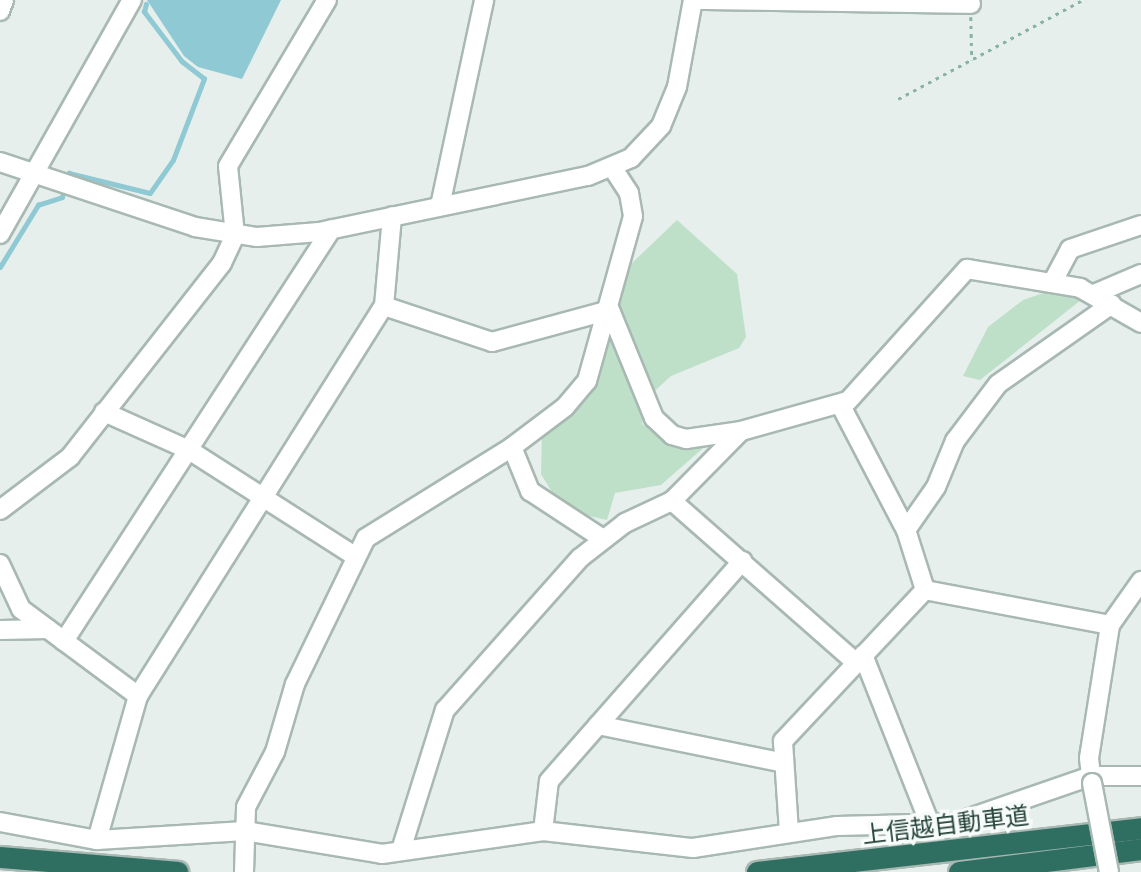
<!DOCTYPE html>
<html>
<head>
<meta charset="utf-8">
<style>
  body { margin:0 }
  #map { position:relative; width:1141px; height:872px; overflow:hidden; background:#e6efeb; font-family:"Alegreya Sans","Noto Sans JP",sans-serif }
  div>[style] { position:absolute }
  .green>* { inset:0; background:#bfe0c8 }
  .water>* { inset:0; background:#8ec9d4 }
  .stream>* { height:4.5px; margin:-2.25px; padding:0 2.25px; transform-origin:2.25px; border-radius:2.25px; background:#8ec9d4 }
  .path>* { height:2.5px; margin-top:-1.25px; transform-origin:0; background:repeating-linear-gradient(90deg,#86b3a5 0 3.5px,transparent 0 8.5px) }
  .roads { filter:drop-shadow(2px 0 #a8b8b2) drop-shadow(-2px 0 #a8b8b2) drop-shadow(0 2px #a8b8b2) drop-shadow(0 -2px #a8b8b2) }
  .minor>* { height:18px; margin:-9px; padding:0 9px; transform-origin:9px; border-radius:9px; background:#fff }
  .highway>* { height:21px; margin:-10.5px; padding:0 10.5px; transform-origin:10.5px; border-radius:10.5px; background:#2f6f62 }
  .bridges { filter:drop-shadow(2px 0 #a8b8b2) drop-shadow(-2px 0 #a8b8b2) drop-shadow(0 2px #a8b8b2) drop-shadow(0 -2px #a8b8b2) }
  .minor-bridge>* { height:18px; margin:-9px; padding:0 9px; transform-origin:9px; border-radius:9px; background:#fff }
  span { translate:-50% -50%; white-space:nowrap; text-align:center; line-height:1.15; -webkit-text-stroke:7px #f7fbf9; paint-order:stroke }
  .street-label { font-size:24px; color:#24423a }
</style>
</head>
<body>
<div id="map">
  <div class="green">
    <i style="clip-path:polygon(677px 220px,737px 274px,746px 337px,739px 348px,671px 376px,648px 397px,642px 424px,670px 442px,709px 443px,661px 485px,615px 493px,607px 520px,563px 510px,541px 474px,542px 430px,594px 380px,631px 264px)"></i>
    <i style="clip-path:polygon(1049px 291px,1080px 293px,1081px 300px,980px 380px,963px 376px,988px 327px,1023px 300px)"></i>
  </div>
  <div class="water">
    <i style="clip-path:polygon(147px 0,281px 0,242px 79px,198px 67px,184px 56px)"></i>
  </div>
  <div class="stream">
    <i style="left:68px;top:179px;width:6px;rotate:-81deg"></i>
    <i style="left:69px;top:173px;width:83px;rotate:13.9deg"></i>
    <i style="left:150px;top:193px;width:40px;rotate:-55.1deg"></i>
    <i style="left:173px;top:160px;width:87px;rotate:-69.1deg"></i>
    <i style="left:204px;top:79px;width:28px;rotate:-142deg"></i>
    <i style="left:182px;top:62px;width:63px;rotate:-127.2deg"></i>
    <i style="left:144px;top:12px;width:8px;rotate:-76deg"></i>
    <i style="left:0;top:267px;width:73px;rotate:-58.5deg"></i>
    <i style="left:38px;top:205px;width:25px;rotate:-18deg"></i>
    <i style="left:62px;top:197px;width:10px;rotate:-73deg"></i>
  </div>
  <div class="path">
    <i style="left:971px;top:17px;width:43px;rotate:88.7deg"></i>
    <i style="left:898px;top:99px;width:210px;rotate:-28.2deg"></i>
  </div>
  <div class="roads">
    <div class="minor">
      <i style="left:698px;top:0;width:273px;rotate:0.8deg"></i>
      <i style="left:0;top:11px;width:12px;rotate:-70deg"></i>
      <i style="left:0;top:162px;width:206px;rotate:18.4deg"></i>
      <i style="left:195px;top:227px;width:63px;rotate:9.2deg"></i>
      <i style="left:257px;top:237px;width:62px;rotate:-4.6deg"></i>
      <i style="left:319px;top:232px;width:275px;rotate:-11.8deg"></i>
      <i style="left:588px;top:176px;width:47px;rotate:-22.7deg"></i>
      <i style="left:631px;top:158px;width:44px;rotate:-46.8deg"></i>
      <i style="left:661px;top:126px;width:42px;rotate:-67.7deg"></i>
      <i style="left:677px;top:87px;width:88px;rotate:-79.6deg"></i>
      <i style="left:440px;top:206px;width:211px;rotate:-77.9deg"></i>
      <i style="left:0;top:234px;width:269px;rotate:-60.6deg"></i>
      <i style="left:1052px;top:283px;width:38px;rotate:-62deg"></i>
      <i style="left:1070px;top:249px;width:75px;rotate:-18.7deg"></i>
      <i style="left:1094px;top:294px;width:51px;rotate:-23.1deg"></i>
      <i style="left:384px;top:306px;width:114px;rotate:18.4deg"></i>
      <i style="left:492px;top:342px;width:122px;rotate:-15.2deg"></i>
      <i style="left:610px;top:310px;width:117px;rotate:67.8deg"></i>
      <i style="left:654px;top:418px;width:25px;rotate:43deg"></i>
      <i style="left:672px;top:435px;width:15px;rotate:16deg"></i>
      <i style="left:686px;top:439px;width:56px;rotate:-8.3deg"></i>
      <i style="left:741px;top:431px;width:111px;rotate:-15.7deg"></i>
      <i style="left:848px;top:401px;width:178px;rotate:-48deg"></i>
      <i style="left:967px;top:269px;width:115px;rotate:9.5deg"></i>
      <i style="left:1080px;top:288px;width:70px;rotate:29.8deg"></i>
      <i style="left:840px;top:404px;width:142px;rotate:62.4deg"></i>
      <i style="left:906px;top:530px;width:63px;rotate:72.4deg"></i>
      <i style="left:104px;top:412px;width:93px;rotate:24.1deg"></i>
      <i style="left:189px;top:450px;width:197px;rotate:32.6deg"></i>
      <i style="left:512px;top:447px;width:48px;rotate:67.8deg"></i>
      <i style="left:530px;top:491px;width:87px;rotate:33.3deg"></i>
      <i style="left:672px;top:501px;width:244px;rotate:41.3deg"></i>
      <i style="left:0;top:510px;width:88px;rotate:-37.1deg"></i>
      <i style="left:70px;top:457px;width:246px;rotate:-51.9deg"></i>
      <i style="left:222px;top:263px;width:31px;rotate:-65deg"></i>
      <i style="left:235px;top:235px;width:69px;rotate:-95.8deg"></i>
      <i style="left:228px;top:166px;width:193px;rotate:-59.2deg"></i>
      <i style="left:906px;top:530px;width:52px;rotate:-55.1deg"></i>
      <i style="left:936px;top:487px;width:50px;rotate:-67.6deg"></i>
      <i style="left:955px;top:441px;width:71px;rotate:-53deg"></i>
      <i style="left:998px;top:384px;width:139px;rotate:-35.1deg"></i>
      <i style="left:0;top:564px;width:50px;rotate:65deg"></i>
      <i style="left:21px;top:609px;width:146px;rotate:36.6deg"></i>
      <i style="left:925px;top:590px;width:188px;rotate:10.7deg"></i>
      <i style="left:0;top:630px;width:48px;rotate:-1.2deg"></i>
      <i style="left:64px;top:641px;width:491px;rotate:-57deg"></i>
      <i style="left:863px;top:655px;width:185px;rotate:68.4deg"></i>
      <i style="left:598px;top:725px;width:186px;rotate:11.5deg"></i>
      <i style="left:1092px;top:783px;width:25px;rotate:-97deg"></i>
      <i style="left:1089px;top:758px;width:135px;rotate:-81deg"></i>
      <i style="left:1110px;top:625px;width:54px;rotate:-54.8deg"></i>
      <i style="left:0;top:822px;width:99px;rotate:10.5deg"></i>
      <i style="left:97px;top:840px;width:148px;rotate:-3.5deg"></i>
      <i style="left:245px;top:831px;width:139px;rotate:9.5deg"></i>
      <i style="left:382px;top:854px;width:163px;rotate:-8.1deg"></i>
      <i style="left:543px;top:831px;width:151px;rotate:6.5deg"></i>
      <i style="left:693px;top:848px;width:146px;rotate:-8.7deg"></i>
      <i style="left:837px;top:826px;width:118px;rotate:-1.5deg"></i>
      <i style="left:955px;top:823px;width:144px;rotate:-19.1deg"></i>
      <i style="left:1091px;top:776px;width:50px"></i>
      <i style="left:543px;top:831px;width:50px;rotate:-83.2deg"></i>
      <i style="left:549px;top:781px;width:293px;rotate:-48.7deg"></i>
      <i style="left:789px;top:832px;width:91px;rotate:-93.8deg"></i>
      <i style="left:783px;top:741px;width:207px;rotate:-46.8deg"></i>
      <i style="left:97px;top:840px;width:150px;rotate:-74.1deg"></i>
      <i style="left:138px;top:696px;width:461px;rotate:-57.8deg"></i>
      <i style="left:384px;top:306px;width:90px;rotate:-84.9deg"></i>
      <i style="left:401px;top:850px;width:147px;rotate:-72.6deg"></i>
      <i style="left:445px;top:710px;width:203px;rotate:-48.4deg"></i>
      <i style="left:580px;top:558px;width:57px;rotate:-37.9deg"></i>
      <i style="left:625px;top:523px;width:52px;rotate:-25.1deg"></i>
      <i style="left:672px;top:501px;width:98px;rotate:-45.4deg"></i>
      <i style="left:244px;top:872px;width:65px;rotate:-88.2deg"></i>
      <i style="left:246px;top:807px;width:62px;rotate:-62.2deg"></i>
      <i style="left:275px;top:752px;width:71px;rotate:-73.6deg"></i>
      <i style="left:295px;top:684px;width:162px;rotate:-64.1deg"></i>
      <i style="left:366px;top:538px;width:172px;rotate:-31.9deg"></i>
      <i style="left:512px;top:447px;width:66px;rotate:-37deg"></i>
      <i style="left:565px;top:407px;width:34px;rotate:-50deg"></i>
      <i style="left:587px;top:381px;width:171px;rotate:-74.4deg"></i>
      <i style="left:633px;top:216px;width:23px;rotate:-100deg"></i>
      <i style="left:629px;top:193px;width:30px;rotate:-123deg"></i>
    </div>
    <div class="highway">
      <i style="left:0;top:857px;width:178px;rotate:4.8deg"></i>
      <i style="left:757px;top:872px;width:387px;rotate:-6.5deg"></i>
      <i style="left:959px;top:872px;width:183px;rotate:-7.2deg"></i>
    </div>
  </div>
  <div class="bridges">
    <div class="minor-bridge">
      <i style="left:1092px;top:783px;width:91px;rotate:79.2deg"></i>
    </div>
  </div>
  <div class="street-label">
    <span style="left:946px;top:827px;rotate:-7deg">上信越自動車道</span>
  </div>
</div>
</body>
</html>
